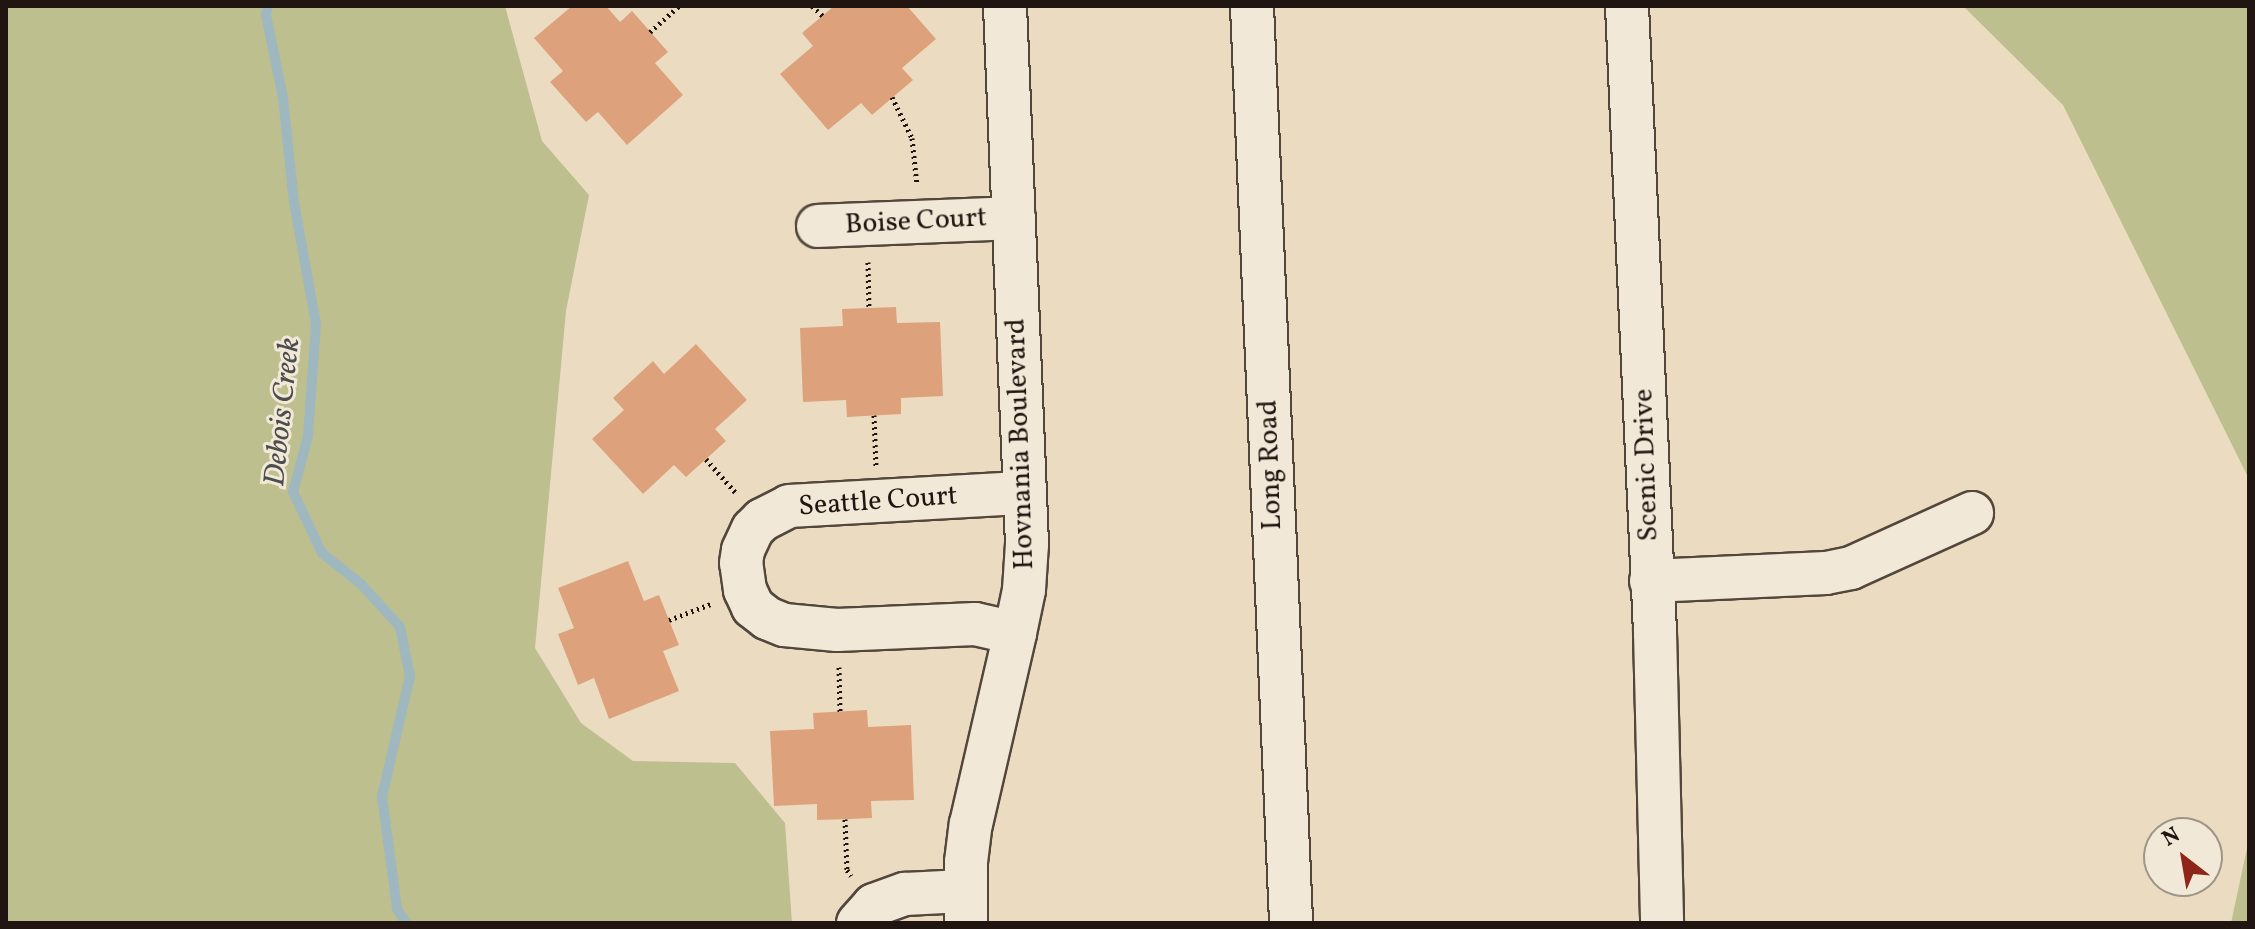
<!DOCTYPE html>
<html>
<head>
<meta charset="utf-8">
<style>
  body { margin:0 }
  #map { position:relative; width:2255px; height:929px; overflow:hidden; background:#ebdcc1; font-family:Vollkorn,serif }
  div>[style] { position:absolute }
  .green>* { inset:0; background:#bdbf8f }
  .stream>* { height:10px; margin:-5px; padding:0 5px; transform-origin:5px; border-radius:5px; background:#9fb8bf }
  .building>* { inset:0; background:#dda27b }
  .path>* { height:5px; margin-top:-2.5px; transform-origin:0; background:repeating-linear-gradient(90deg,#201510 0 2px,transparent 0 6px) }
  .roads { filter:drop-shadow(2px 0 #53473c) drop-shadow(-2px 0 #53473c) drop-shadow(0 2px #53473c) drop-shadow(0 -2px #53473c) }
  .minor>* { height:42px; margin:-21px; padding:0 21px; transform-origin:21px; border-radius:21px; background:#f2e8d7 }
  span { translate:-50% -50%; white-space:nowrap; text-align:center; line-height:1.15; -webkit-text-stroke:6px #f2e8d7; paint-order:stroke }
  .street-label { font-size:28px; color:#201510 }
  .water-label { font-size:30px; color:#4c4e4d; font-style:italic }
  .frame { position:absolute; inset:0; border:8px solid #201510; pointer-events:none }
  .north { position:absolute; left:2143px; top:817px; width:80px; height:80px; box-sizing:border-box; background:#f2e8d7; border:2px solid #9e9487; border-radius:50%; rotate:329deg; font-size:22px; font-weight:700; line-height:32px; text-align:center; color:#201510 }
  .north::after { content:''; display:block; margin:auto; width:28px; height:36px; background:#8f2418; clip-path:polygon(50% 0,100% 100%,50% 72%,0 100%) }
</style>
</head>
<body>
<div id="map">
  <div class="green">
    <i style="clip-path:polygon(6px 6px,505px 6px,542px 141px,589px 195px,566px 311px,535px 648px,581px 723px,633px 761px,735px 763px,785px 823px,792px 923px,6px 923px)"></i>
    <i style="clip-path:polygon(1963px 6px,2249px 6px,2249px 479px,2063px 105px)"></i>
    <i style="clip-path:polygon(2249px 839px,2249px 923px,2231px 923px)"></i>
  </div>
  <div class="stream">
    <i style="left:268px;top:6px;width:9px;rotate:103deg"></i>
    <i style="left:266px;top:15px;width:85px;rotate:78.4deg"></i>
    <i style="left:283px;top:98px;width:105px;rotate:84deg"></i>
    <i style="left:294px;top:202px;width:124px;rotate:79.8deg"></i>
    <i style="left:316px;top:324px;width:112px;rotate:94.1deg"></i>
    <i style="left:308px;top:436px;width:58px;rotate:105deg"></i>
    <i style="left:293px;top:492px;width:68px;rotate:64.6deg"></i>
    <i style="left:322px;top:553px;width:50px;rotate:38.5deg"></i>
    <i style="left:361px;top:584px;width:58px;rotate:47.8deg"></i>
    <i style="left:400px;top:627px;width:50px;rotate:78.5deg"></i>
    <i style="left:410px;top:676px;width:123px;rotate:103.1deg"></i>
    <i style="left:382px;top:796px;width:114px;rotate:82.4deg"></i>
    <i style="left:397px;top:909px;width:17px;rotate:57deg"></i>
  </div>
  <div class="building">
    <i style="clip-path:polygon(572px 6px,606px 6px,620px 22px,632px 11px,668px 52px,655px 63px,683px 95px,627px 145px,598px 112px,586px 122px,550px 82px,563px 71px,534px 38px)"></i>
    <i style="clip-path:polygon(834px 6px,907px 6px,936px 39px,902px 68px,913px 80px,872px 115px,861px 103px,828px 130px,780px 74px,813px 46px,802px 33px)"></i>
    <i style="clip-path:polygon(896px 307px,897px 323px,940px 322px,943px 396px,901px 398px,901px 414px,847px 417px,846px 400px,803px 402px,800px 328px,843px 326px,842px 309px)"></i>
    <i style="clip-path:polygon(696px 344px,747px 400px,715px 429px,726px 441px,686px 477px,674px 465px,643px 494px,592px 439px,624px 410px,613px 398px,653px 361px,664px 374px)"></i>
    <i style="clip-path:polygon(628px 561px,644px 601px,659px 595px,679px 645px,663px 651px,679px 691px,609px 719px,594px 678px,578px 685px,558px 634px,574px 628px,558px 588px)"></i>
    <i style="clip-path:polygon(867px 710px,868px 727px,911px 725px,914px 800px,871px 801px,872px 818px,850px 819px,817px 820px,817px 804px,774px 806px,770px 731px,814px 729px,813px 713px)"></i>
  </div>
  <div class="path">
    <i style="left:812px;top:6px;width:15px;rotate:42deg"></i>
    <i style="left:650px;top:32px;width:39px;rotate:-42deg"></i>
    <i style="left:892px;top:97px;width:46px;rotate:64deg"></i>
    <i style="left:912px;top:138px;width:47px;rotate:83.9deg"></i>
    <i style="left:868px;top:262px;width:46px;rotate:88.8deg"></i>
    <i style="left:874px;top:415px;width:51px;rotate:87.8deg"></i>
    <i style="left:706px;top:459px;width:45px;rotate:48.6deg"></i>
    <i style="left:669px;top:620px;width:45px;rotate:-20.9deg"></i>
    <i style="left:839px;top:667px;width:45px;rotate:88.7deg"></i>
    <i style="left:845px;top:819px;width:51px;rotate:87.8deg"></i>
    <i style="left:847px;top:870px;width:7px;rotate:56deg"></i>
  </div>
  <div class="roads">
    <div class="minor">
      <i style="left:1252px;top:6px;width:918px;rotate:87.56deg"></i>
      <i style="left:1627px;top:6px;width:627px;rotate:87.44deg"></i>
      <i style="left:1655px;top:632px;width:291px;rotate:88.6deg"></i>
      <i style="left:818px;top:226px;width:196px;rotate:-2.3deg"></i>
      <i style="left:1651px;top:581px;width:175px;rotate:-2.6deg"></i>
      <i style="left:1826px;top:573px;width:25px;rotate:-11deg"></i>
      <i style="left:1851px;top:568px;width:133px;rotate:-24.4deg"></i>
      <i style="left:1015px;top:633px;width:41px;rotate:-167.3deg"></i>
      <i style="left:975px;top:624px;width:138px;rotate:177.5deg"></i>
      <i style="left:837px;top:630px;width:53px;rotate:-174.6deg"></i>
      <i style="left:784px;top:625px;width:18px;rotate:-158deg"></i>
      <i style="left:767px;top:618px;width:18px;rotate:-142deg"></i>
      <i style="left:753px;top:607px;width:19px;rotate:-115deg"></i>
      <i style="left:745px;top:590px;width:27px;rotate:-98deg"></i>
      <i style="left:741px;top:563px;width:13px;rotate:-81deg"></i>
      <i style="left:743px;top:550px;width:23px;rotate:-65deg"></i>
      <i style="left:753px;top:529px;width:13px;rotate:-45deg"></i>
      <i style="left:762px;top:520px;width:30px;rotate:-27deg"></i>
      <i style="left:789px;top:506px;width:236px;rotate:-3.2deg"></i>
      <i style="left:858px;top:923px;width:24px;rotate:-48deg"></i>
      <i style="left:874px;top:905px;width:33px;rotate:-20deg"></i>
      <i style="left:905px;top:894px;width:59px;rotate:-2.9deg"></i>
      <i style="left:966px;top:923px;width:61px;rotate:-90deg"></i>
      <i style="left:966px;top:862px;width:38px;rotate:-83deg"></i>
      <i style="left:971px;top:824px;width:196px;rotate:-77deg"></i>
      <i style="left:1015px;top:633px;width:44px;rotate:-78.2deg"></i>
      <i style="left:1024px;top:590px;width:46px;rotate:-86.3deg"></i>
      <i style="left:1027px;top:544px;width:538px;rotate:-92.34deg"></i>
    </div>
  </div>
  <div class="street-label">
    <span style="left:916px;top:222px;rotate:-3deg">Boise Court</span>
    <span style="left:1021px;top:444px;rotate:-92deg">Hovnania Boulevard</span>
    <span style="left:1271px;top:465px;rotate:-92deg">Long Road</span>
    <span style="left:1647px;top:465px;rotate:-92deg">Scenic Drive</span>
    <span style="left:878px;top:502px;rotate:-4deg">Seattle Court</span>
  </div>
  <div class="water-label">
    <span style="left:283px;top:412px;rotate:-84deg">Debois Creek</span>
  </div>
  <div class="frame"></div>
  <div class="north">N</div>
</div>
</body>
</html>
